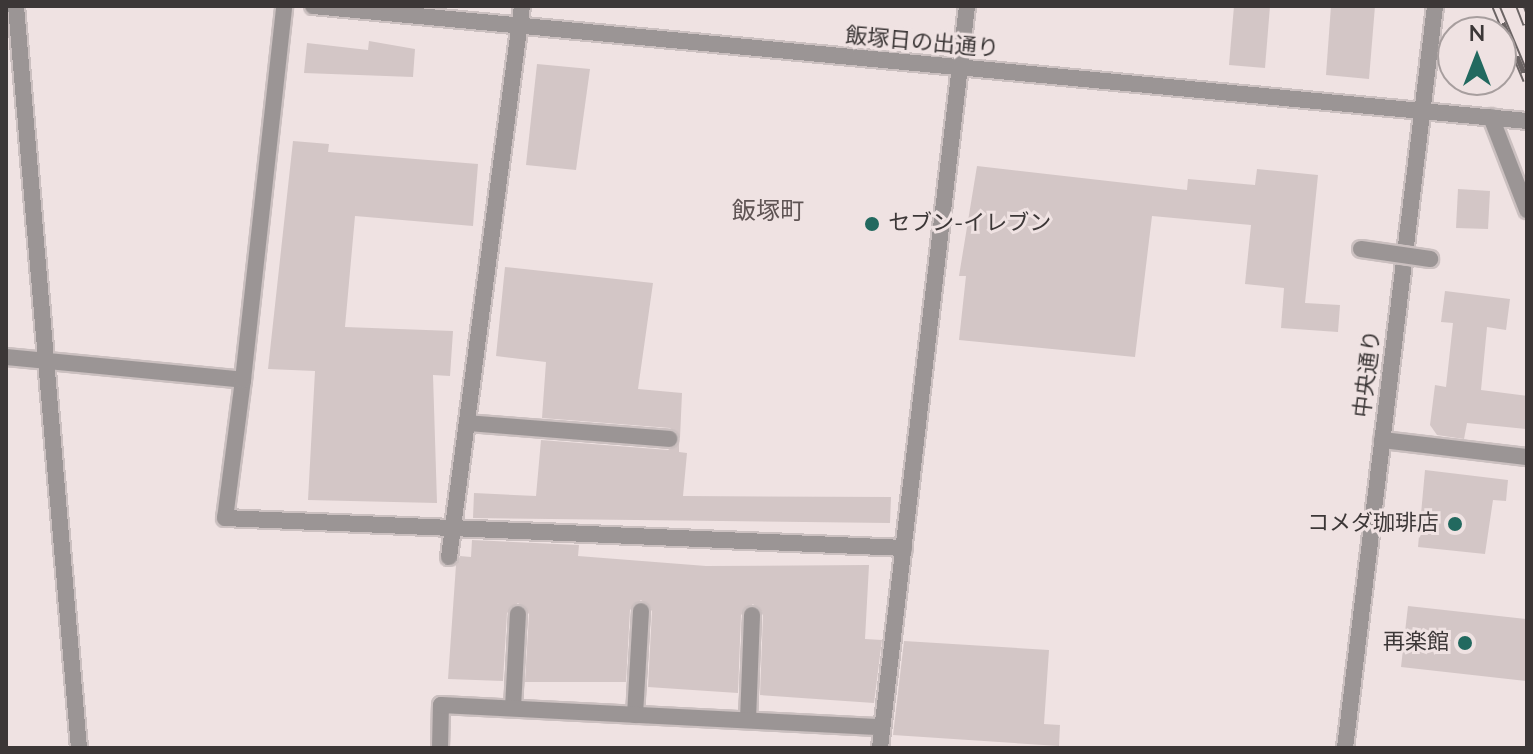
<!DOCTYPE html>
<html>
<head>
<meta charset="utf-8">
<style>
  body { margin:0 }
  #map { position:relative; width:1533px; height:754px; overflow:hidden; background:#efe2e2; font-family:"Nunito Sans","Noto Sans JP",sans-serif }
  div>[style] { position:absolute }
  .building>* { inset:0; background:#d3c6c6 }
  .roads { filter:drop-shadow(2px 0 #cbc0c0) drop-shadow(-2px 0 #cbc0c0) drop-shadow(0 2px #cbc0c0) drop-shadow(0 -2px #cbc0c0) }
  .service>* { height:16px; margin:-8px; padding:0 8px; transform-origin:8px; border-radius:8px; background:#9b9595 }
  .minor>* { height:16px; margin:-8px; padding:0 8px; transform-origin:8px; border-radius:8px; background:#9b9595 }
  .tertiary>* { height:16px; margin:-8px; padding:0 8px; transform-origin:8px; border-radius:8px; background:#9b9595 }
  .rail>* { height:9px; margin-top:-4.5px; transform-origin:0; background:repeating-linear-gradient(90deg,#efe2e2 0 18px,#6b6464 0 36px); box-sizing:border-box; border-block:2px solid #6b6464 }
  .bridges { filter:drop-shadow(2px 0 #cbc0c0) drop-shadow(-2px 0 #cbc0c0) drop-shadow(0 2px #cbc0c0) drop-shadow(0 -2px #cbc0c0) }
  .pedestrian-bridge>* { height:16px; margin:-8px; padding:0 8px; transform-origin:8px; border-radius:8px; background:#9b9595 }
  .dots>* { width:22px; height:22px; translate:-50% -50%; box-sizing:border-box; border:4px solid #efe2e2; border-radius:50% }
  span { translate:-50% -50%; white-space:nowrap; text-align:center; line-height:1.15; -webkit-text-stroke:6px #efe2e2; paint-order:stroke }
  .street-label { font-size:22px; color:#3c3737 }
  .poi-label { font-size:22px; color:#3c3737 }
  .left { translate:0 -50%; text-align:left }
  .right { translate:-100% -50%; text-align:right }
  .neighbourhood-label { font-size:24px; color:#5f5454 }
  .frame { position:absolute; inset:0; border:8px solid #3c3737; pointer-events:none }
  .north { position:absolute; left:1437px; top:16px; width:80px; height:80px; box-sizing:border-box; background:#efe2e2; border:2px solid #a79e9e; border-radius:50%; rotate:0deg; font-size:22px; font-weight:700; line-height:32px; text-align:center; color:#3c3737 }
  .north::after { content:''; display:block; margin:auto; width:28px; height:36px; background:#22695f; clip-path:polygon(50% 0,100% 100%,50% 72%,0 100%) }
</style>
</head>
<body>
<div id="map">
  <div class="building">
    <i style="clip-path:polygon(1234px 6px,1270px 6px,1265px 68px,1229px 65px)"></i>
    <i style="clip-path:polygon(1331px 6px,1375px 6px,1369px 79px,1326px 75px)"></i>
    <i style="clip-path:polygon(369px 41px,415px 49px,413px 77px,304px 73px,307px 43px,368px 50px)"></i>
    <i style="clip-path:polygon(537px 64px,590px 69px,576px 170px,526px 165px)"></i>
    <i style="clip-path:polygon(293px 141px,329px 144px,328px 152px,478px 164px,473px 226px,355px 216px,345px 327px,453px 331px,450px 376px,433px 375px,437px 503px,308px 500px,315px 371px,268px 369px)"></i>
    <i style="clip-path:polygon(977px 166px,1187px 190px,1188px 179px,1255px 185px,1257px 169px,1318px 175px,1305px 303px,1340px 305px,1338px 332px,1281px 328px,1284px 288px,1245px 284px,1251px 225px,1152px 216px,1135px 357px,959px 340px,966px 276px,959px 276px)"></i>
    <i style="clip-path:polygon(1458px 189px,1490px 191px,1488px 229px,1456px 228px)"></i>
    <i style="clip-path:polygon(505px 267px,653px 283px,638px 389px,682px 393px,680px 438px,670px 428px,542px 418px,546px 362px,496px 356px)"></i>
    <i style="clip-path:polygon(1445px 291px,1510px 299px,1506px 330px,1487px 327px,1481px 390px,1527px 396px,1527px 429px,1467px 423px,1464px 439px,1437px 435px,1430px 425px,1435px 385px,1446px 387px,1453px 323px,1441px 322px)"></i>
    <i style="clip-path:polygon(541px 440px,668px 450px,679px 442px,679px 452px,687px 453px,683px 496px,891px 497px,890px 523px,473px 518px,474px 493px,536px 496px)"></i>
    <i style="clip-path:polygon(1425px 470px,1508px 480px,1506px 501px,1493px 500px,1485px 554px,1418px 547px)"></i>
    <i style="clip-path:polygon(472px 540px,579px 545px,578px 556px,706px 566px,869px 565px,865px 639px,882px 640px,874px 703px,760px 695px,763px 615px,753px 604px,741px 615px,738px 693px,648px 687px,652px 611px,641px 600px,630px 610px,626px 682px,525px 682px,529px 614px,518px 603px,507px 613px,503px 681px,448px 679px,456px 565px,460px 556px,471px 557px)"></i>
    <i style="clip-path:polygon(1408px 606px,1527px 619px,1527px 681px,1401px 667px)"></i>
    <i style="clip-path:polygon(904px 641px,1049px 650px,1044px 724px,1060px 725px,1059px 746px,893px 735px)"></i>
  </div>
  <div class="roads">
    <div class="service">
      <i style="left:513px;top:708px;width:94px;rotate:-87deg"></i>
      <i style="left:635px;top:715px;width:104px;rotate:-86.7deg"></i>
      <i style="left:748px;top:720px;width:105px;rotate:-87.8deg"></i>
    </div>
    <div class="minor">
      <i style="left:1491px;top:117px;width:100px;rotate:68.8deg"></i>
      <i style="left:6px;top:357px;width:238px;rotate:5.5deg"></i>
      <i style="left:243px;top:380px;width:139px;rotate:97.4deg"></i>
      <i style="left:225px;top:518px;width:680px;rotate:2.53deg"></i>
      <i style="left:243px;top:380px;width:376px;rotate:-83.7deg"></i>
      <i style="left:467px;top:423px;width:203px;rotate:4.5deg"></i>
      <i style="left:1382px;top:440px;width:146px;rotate:6.7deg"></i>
      <i style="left:449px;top:557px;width:556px;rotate:-82.45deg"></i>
      <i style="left:440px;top:748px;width:43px;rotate:-88.7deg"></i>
      <i style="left:441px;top:705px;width:441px;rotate:2.9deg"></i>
      <i style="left:880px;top:748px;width:747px;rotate:-83.31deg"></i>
    </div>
    <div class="tertiary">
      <i style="left:16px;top:6px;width:745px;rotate:85.15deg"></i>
      <i style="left:313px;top:6px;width:1219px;rotate:5.41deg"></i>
      <i style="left:1345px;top:748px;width:747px;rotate:-83.08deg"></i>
    </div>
  </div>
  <div class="rail">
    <i style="left:1496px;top:6px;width:80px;rotate:67.3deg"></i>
    <i style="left:1520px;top:6px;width:19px;rotate:69deg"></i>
  </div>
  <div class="bridges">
    <div class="pedestrian-bridge">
      <i style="left:1361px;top:249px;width:70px;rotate:8.2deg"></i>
    </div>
  </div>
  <div class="dots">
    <i style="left:872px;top:224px;background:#22695f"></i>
    <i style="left:1455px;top:524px;background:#22695f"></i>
    <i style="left:1465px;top:643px;background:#22695f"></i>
  </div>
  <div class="street-label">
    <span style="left:922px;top:43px;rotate:5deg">飯塚日の出通り</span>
    <span style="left:1368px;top:374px;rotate:-83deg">中央通り</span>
  </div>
  <div class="poi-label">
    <span class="left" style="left:888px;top:224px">セブン-イレブン</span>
    <span class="right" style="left:1439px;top:524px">コメダ珈琲店</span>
    <span class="right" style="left:1449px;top:643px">再楽館</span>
  </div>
  <div class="neighbourhood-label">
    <span style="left:768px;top:212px">飯塚町</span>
  </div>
  <div class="frame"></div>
  <div class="north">N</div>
</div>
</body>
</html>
